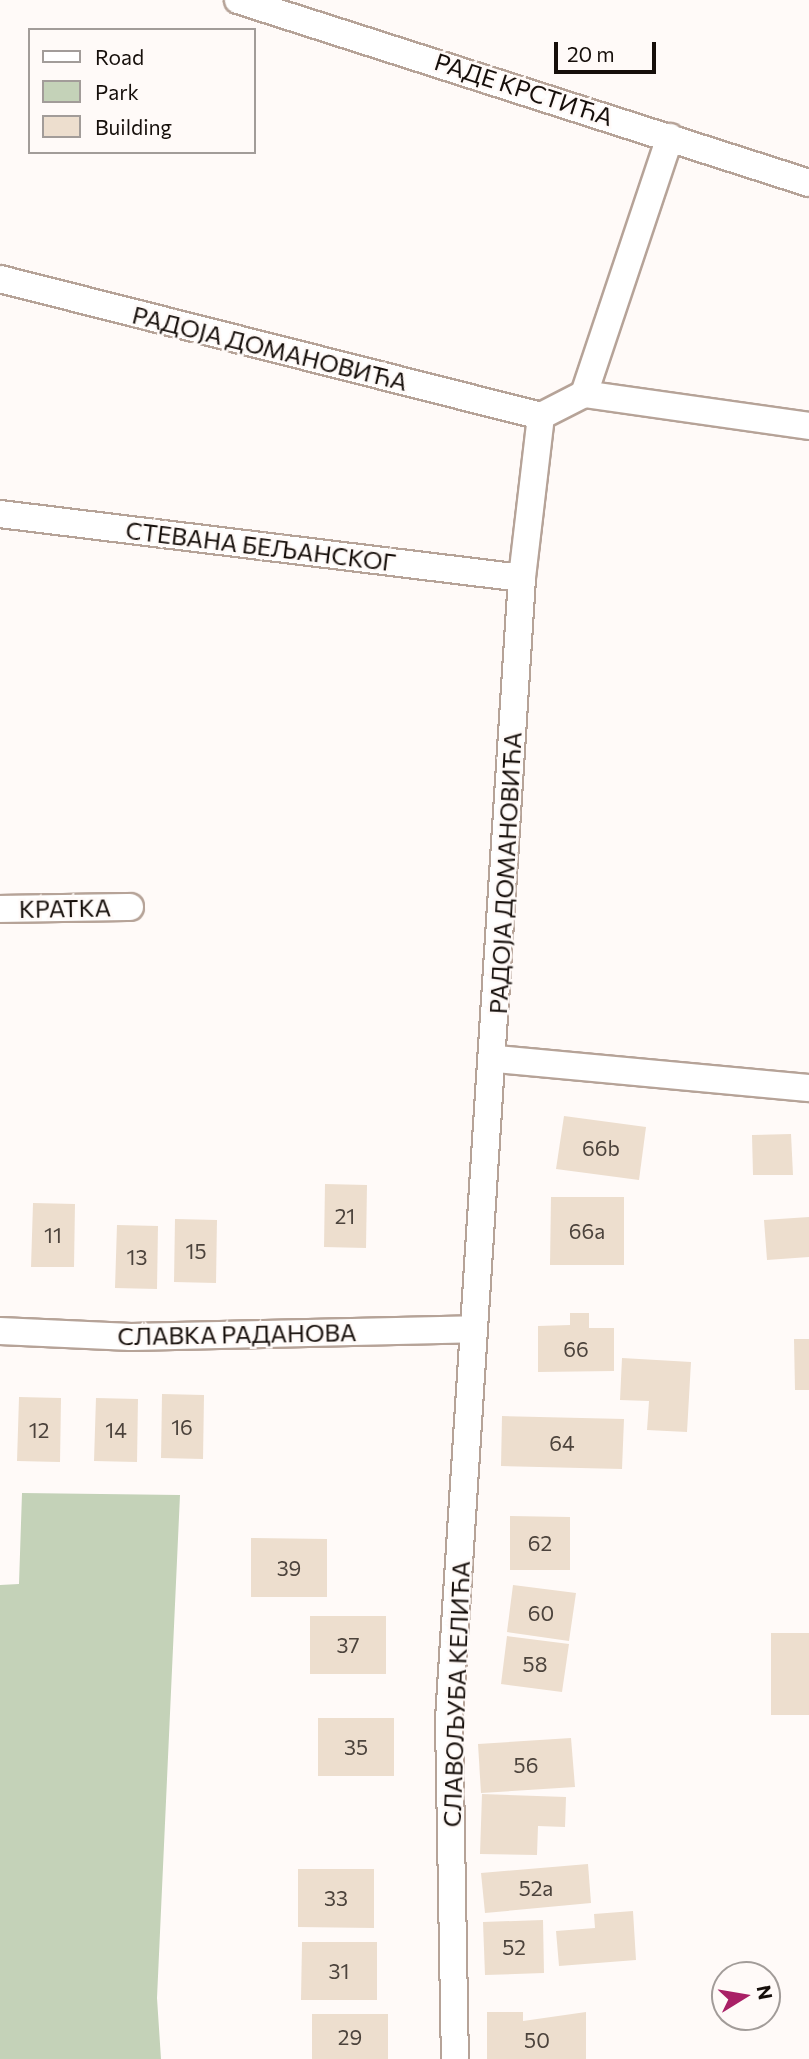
<!DOCTYPE html>
<html>
<head>
<meta charset="utf-8">
<style>
  body { margin:0 }
  #map { position:relative; width:809px; height:2059px; overflow:hidden; background:#fffaf8; font-family:Commissioner,sans-serif }
  div>[style] { position:absolute }
  .green>* { inset:0; background:#c4d2b8 }
  .building>* { inset:0; background:#eddece }
  .roads { filter:drop-shadow(2px 0 #b6a398) drop-shadow(-2px 0 #b6a398) drop-shadow(0 2px #b6a398) drop-shadow(0 -2px #b6a398) }
  .minor>* { height:26px; margin:-13px; padding:0 13px; transform-origin:13px; border-radius:13px; background:#fff }
  span { translate:-50% -50%; white-space:nowrap; text-align:center; line-height:1.15; -webkit-text-stroke:5px #fffaf8; paint-order:stroke }
  .number-label { font-size:21px; color:#4c433c }
  .number-label span { -webkit-text-stroke-width:0 }
  .street-label { font-size:24px; color:#160f0b }
  .legend { position:absolute; left:28px; top:28px; width:228px; height:126px; box-sizing:border-box; background:#fffaf8; border:2px solid #a29c99; margin:0; padding:9px 12px; list-style:none; font-size:21px; color:#160f0b }
  .legend li { display:flex; align-items:center; gap:14px; height:35px }
  .legend b { width:35px; border:2px solid #a29c99 }
  .north { position:absolute; left:711px; top:1961px; width:70px; height:70px; box-sizing:border-box; background:#fffaf8; border:2px solid #a29c99; border-radius:50%; rotate:79deg; font-size:19px; font-weight:700; line-height:28px; text-align:center; color:#160f0b }
  .north::after { content:''; display:block; margin:auto; width:24px; height:32px; background:#a92066; clip-path:polygon(50% 0,100% 100%,50% 72%,0 100%) }
  .scale { position:absolute; left:554px; top:42px; width:102px; height:32px; box-sizing:border-box; border:4px solid #160f0b; border-top:0; padding-left:9px; font-size:21px; line-height:24px; white-space:nowrap; color:#160f0b; -webkit-text-stroke:5px #fffaf8; paint-order:stroke }
</style>
</head>
<body>
<div id="map">
  <div class="green">
    <i style="clip-path:polygon(22px 1493px,180px 1495px,157px 1998px,161px 2059px,0 2059px,0 1585px,19px 1584px)"></i>
  </div>
  <div class="building">
    <i style="clip-path:polygon(564px 1116px,646px 1127px,639px 1180px,556px 1169px)"></i>
    <i style="clip-path:polygon(791px 1134px,793px 1175px,753px 1175px,752px 1135px)"></i>
    <i style="clip-path:polygon(325px 1184px,367px 1185px,366px 1248px,324px 1247px)"></i>
    <i style="clip-path:polygon(551px 1197px,624px 1197px,624px 1265px,550px 1265px)"></i>
    <i style="clip-path:polygon(33px 1203px,75px 1204px,74px 1267px,31px 1267px)"></i>
    <i style="clip-path:polygon(809px 1217px,809px 1257px,767px 1260px,764px 1220px)"></i>
    <i style="clip-path:polygon(175px 1219px,217px 1220px,216px 1283px,174px 1282px)"></i>
    <i style="clip-path:polygon(117px 1225px,158px 1226px,157px 1289px,115px 1288px)"></i>
    <i style="clip-path:polygon(570px 1313px,589px 1313px,589px 1328px,614px 1328px,614px 1371px,538px 1372px,538px 1326px,570px 1325px)"></i>
    <i style="clip-path:polygon(794px 1339px,809px 1339px,809px 1390px,795px 1390px)"></i>
    <i style="clip-path:polygon(622px 1358px,691px 1362px,687px 1432px,647px 1430px,649px 1401px,620px 1400px)"></i>
    <i style="clip-path:polygon(162px 1394px,204px 1395px,203px 1459px,161px 1458px)"></i>
    <i style="clip-path:polygon(19px 1397px,61px 1398px,60px 1462px,17px 1461px)"></i>
    <i style="clip-path:polygon(96px 1398px,138px 1399px,137px 1462px,94px 1461px)"></i>
    <i style="clip-path:polygon(502px 1416px,624px 1419px,622px 1469px,501px 1466px)"></i>
    <i style="clip-path:polygon(510px 1516px,570px 1517px,570px 1570px,510px 1570px)"></i>
    <i style="clip-path:polygon(251px 1538px,327px 1539px,327px 1597px,251px 1597px)"></i>
    <i style="clip-path:polygon(513px 1585px,576px 1593px,569px 1641px,507px 1632px)"></i>
    <i style="clip-path:polygon(310px 1616px,386px 1616px,386px 1674px,310px 1674px)"></i>
    <i style="clip-path:polygon(771px 1633px,809px 1633px,809px 1715px,771px 1715px)"></i>
    <i style="clip-path:polygon(507px 1636px,569px 1644px,562px 1692px,501px 1684px)"></i>
    <i style="clip-path:polygon(318px 1718px,394px 1718px,394px 1776px,318px 1776px)"></i>
    <i style="clip-path:polygon(571px 1738px,575px 1787px,481px 1793px,478px 1744px)"></i>
    <i style="clip-path:polygon(482px 1794px,566px 1797px,565px 1827px,538px 1826px,537px 1855px,480px 1854px)"></i>
    <i style="clip-path:polygon(588px 1864px,591px 1903px,485px 1913px,481px 1873px)"></i>
    <i style="clip-path:polygon(298px 1869px,374px 1869px,374px 1928px,298px 1927px)"></i>
    <i style="clip-path:polygon(633px 1911px,636px 1960px,559px 1966px,556px 1931px,595px 1928px,594px 1914px)"></i>
    <i style="clip-path:polygon(543px 1920px,544px 1973px,485px 1975px,483px 1922px)"></i>
    <i style="clip-path:polygon(302px 1942px,377px 1942px,377px 2000px,301px 2000px)"></i>
    <i style="clip-path:polygon(487px 2012px,523px 2012px,523px 2021px,586px 2012px,586px 2059px,487px 2059px)"></i>
    <i style="clip-path:polygon(312px 2014px,388px 2014px,388px 2059px,312px 2059px)"></i>
  </div>
  <div class="roads">
    <div class="minor">
      <i style="left:238px;top:0;width:600px;rotate:17.77deg"></i>
      <i style="left:0;top:279px;width:558px;rotate:14.21deg"></i>
      <i style="left:541px;top:416px;width:163px;rotate:96.7deg"></i>
      <i style="left:522px;top:578px;width:1144px;rotate:93.66deg"></i>
      <i style="left:449px;top:1720px;width:339px;rotate:89deg"></i>
      <i style="left:584px;top:394px;width:227px;rotate:8.1deg"></i>
      <i style="left:541px;top:416px;width:48px;rotate:-27.1deg"></i>
      <i style="left:584px;top:394px;width:271px;rotate:-71.5deg"></i>
      <i style="left:0;top:514px;width:526px;rotate:6.99deg"></i>
      <i style="left:0;top:909px;width:130px;rotate:-0.9deg"></i>
      <i style="left:496px;top:1059px;width:314px;rotate:5.3deg"></i>
      <i style="left:0;top:1331px;width:131px;rotate:2.6deg"></i>
      <i style="left:131px;top:1337px;width:343px;rotate:-1.3deg"></i>
    </div>
  </div>
  <div class="number-label">
    <span style="left:601px;top:1148px">66b</span>
    <span style="left:345px;top:1216px">21</span>
    <span style="left:587px;top:1231px">66a</span>
    <span style="left:53px;top:1235px">11</span>
    <span style="left:196px;top:1251px">15</span>
    <span style="left:137px;top:1257px">13</span>
    <span style="left:576px;top:1349px">66</span>
    <span style="left:182px;top:1427px">16</span>
    <span style="left:39px;top:1430px">12</span>
    <span style="left:116px;top:1430px">14</span>
    <span style="left:562px;top:1443px">64</span>
    <span style="left:540px;top:1543px">62</span>
    <span style="left:289px;top:1568px">39</span>
    <span style="left:541px;top:1613px">60</span>
    <span style="left:348px;top:1645px">37</span>
    <span style="left:535px;top:1664px">58</span>
    <span style="left:356px;top:1747px">35</span>
    <span style="left:526px;top:1765px">56</span>
    <span style="left:536px;top:1888px">52a</span>
    <span style="left:336px;top:1898px">33</span>
    <span style="left:514px;top:1947px">52</span>
    <span style="left:339px;top:1971px">31</span>
    <span style="left:350px;top:2037px">29</span>
    <span style="left:537px;top:2040px">50</span>
  </div>
  <div class="street-label">
    <span style="left:524px;top:89px;rotate:18deg">РАДЕ КРСТИЋА</span>
    <span style="left:270px;top:348px;rotate:14deg">РАДОЈА ДОМАНОВИЋА</span>
    <span style="left:261px;top:546px;rotate:7deg">СТЕВАНА БЕЉАНСКОГ</span>
    <span style="left:505px;top:873px;rotate:-87deg">РАДОЈА ДОМАНОВИЋА</span>
    <span style="left:65px;top:908px;rotate:-1deg">КРАТКА</span>
    <span style="left:237px;top:1334px;rotate:-1deg">СЛАВКА РАДАНОВА</span>
    <span style="left:456px;top:1694px;rotate:-88deg">СЛАВОЉУБА КЕЛИЋА</span>
  </div>
  <ul class="legend">
  <li><b style="height:9px;background:#fff"></b>Road</li>
  <li><b style="height:19px;background:#c4d2b8"></b>Park</li>
  <li><b style="height:19px;background:#eddece"></b>Building</li>
  </ul>
  <div class="north">N</div>
  <div class="scale">20 m</div>
</div>
</body>
</html>
